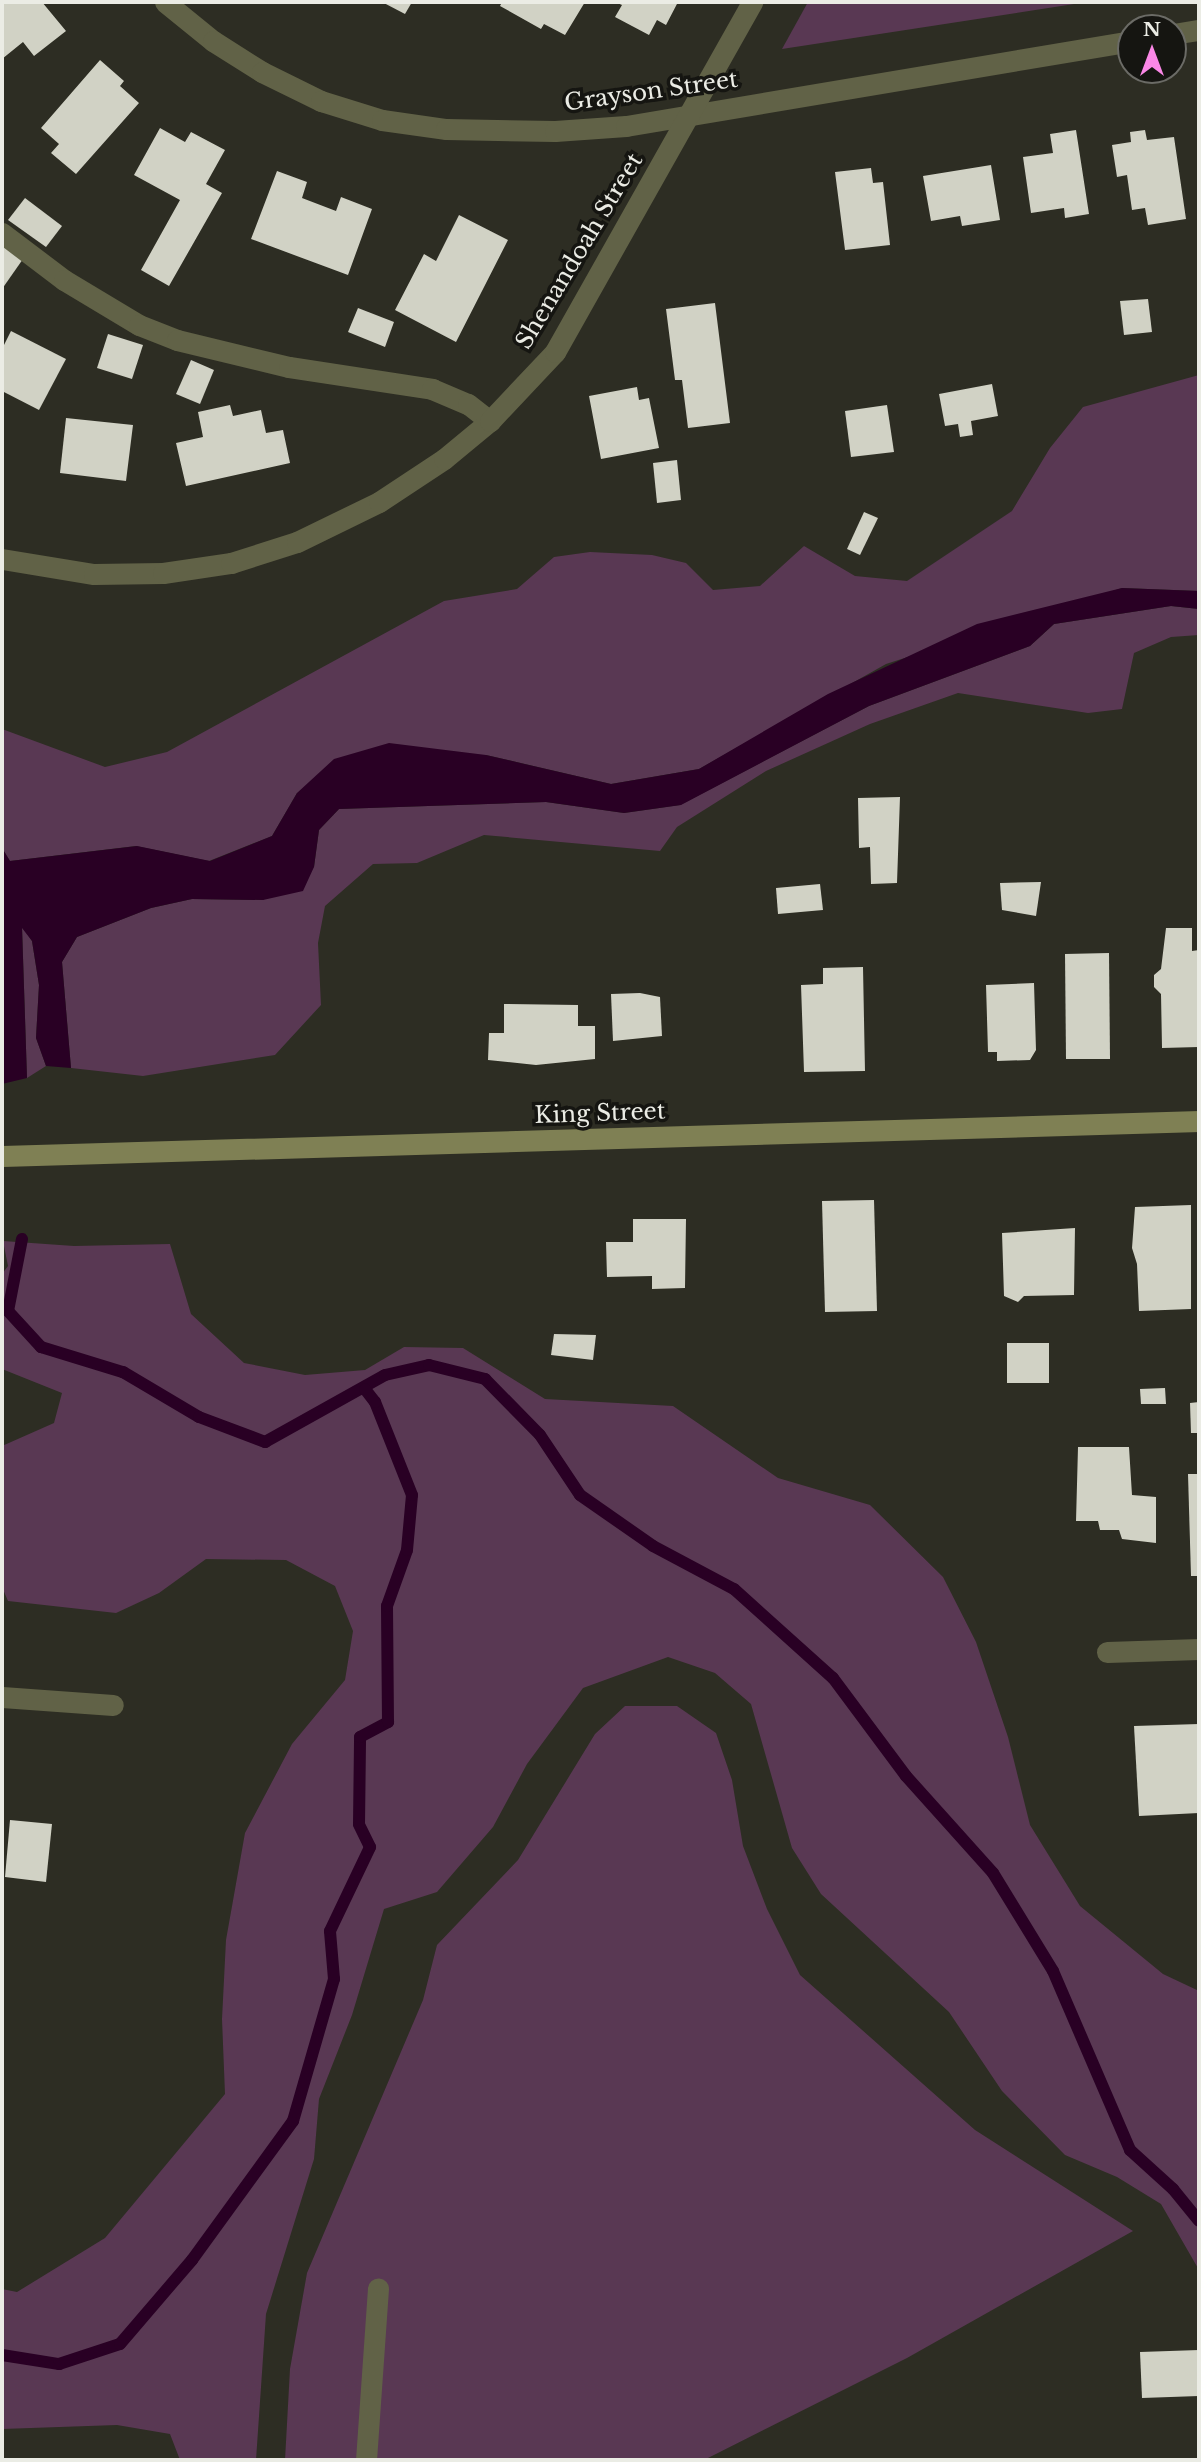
<!DOCTYPE html>
<html>
<head>
<meta charset="utf-8">
<style>
  body { margin:0 }
  #map { position:relative; width:1201px; height:2462px; overflow:hidden; background:#2d2d23; font-family:"Libre Baskerville",serif }
  div>[style] { position:absolute }
  .green>* { inset:0; background:#593853 }
  .water>* { inset:0; background:#290024 }
  .stream>* { height:12px; margin:-6px; padding:0 6px; transform-origin:6px; border-radius:6px; background:#290024 }
  .building>* { inset:0; background:#d1d2c5 }
  .lane>* { height:21px; margin:-10.5px; padding:0 10.5px; transform-origin:10.5px; border-radius:10.5px; background:#616247 }
  .street>* { height:21px; margin:-10.5px; padding:0 10.5px; transform-origin:10.5px; border-radius:10.5px; background:#616247 }
  .secondary>* { height:21px; margin:-10.5px; padding:0 10.5px; transform-origin:10.5px; border-radius:10.5px; background:#7f8054 }
  span { translate:-50% -50%; white-space:nowrap; text-align:center; line-height:1.15; -webkit-text-stroke:7px #151511; paint-order:stroke }
  .street-label { font-size:23px; color:#ebece5 }
  .frame { position:absolute; inset:0; border:4px solid #ebece5; pointer-events:none }
  .north { position:absolute; left:1117px; top:14px; width:70px; height:70px; box-sizing:border-box; background:#151511; border:2px solid #6b6b66; border-radius:50%; rotate:0deg; font-size:19px; font-weight:700; line-height:28px; text-align:center; color:#ebece5 }
  .north::after { content:''; display:block; margin:auto; width:24px; height:32px; background:#fa87e6; clip-path:polygon(50% 0,100% 100%,50% 72%,0 100%) }
</style>
</head>
<body>
<div id="map">
  <div class="green">
    <i style="clip-path:polygon(808px 2px,1087px 2px,782px 49px)"></i>
    <i style="clip-path:polygon(1199px 375px,1199px 591px,1122px 588px,886px 664px,699px 769px,611px 784px,486px 755px,297px 793px,272px 836px,209px 861px,136px 846px,10px 861px,2px 848px,2px 729px,105px 767px,167px 752px,444px 601px,517px 589px,554px 557px,590px 552px,652px 555px,686px 563px,713px 590px,760px 586px,804px 546px,855px 576px,907px 581px,1012px 511px,1050px 448px,1083px 407px)"></i>
    <i style="clip-path:polygon(1171px 606px,1199px 609px,1199px 635px,1171px 637px,1134px 653px,1122px 709px,1088px 713px,958px 693px,870px 724px,766px 771px,677px 827px,660px 851px,484px 835px,417px 863px,373px 864px,325px 906px,318px 943px,321px 1005px,275px 1055px,143px 1076px,71px 1068px,62px 962px,77px 937px,151px 908px,192px 899px,263px 900px,314px 867px,319px 830px,339px 809px,546px 802px,624px 813px,680px 805px,869px 706px,1030px 646px,1054px 624px)"></i>
    <i style="clip-path:polygon(22px 926px,32px 941px,39px 985px,36px 1038px,46px 1066px,27px 1078px)"></i>
    <i style="clip-path:polygon(3px 1241px,74px 1246px,170px 1244px,191px 1314px,244px 1363px,305px 1375px,365px 1370px,404px 1347px,463px 1348px,545px 1399px,673px 1406px,778px 1478px,870px 1505px,943px 1577px,976px 1642px,1008px 1737px,1030px 1825px,1080px 1906px,1163px 1974px,1199px 1991px,1199px 2270px,1161px 2204px,1117px 2177px,1065px 2155px,1002px 2091px,949px 2012px,821px 1894px,792px 1848px,751px 1704px,715px 1673px,668px 1657px,583px 1688px,527px 1764px,493px 1827px,437px 1892px,384px 1909px,352px 2015px,319px 2099px,314px 2159px,266px 2314px,256px 2460px,180px 2460px,170px 2434px,117px 2425px,2px 2429px,2px 2289px,17px 2292px,105px 2238px,225px 2094px,222px 2019px,226px 1940px,245px 1833px,292px 1744px,345px 1680px,353px 1631px,335px 1586px,286px 1560px,206px 1559px,159px 1593px,116px 1613px,8px 1601px,2px 1587px,2px 1446px,54px 1423px,62px 1393px,2px 1369px,2px 1274px,8px 1266px)"></i>
    <i style="clip-path:polygon(625px 1706px,677px 1706px,716px 1733px,732px 1780px,743px 1846px,767px 1909px,800px 1975px,975px 2130px,1133px 2231px,907px 2358px,704px 2460px,285px 2460px,290px 2369px,307px 2273px,423px 2000px,437px 1945px,518px 1860px,595px 1734px)"></i>
  </div>
  <div class="water">
    <i style="clip-path:polygon(1122px 588px,1199px 591px,1199px 609px,1171px 606px,1054px 624px,1030px 646px,869px 706px,681px 805px,624px 813px,546px 802px,339px 809px,319px 830px,314px 867px,303px 891px,263px 900px,192px 899px,151px 908px,77px 937px,62px 962px,71px 1068px,46px 1066px,36px 1038px,39px 985px,32px 941px,22px 928px,27px 1078px,2px 1084px,2px 848px,10px 861px,137px 846px,210px 861px,272px 836px,297px 793px,334px 759px,389px 743px,486px 755px,611px 784px,699px 769px,828px 694px,977px 624px)"></i>
  </div>
  <div class="stream">
    <i style="left:22px;top:1239px;width:73px;rotate:101deg"></i>
    <i style="left:8px;top:1311px;width:49px;rotate:47.5deg"></i>
    <i style="left:41px;top:1347px;width:86px;rotate:17deg"></i>
    <i style="left:123px;top:1372px;width:88px;rotate:30.6deg"></i>
    <i style="left:199px;top:1417px;width:71px;rotate:20.7deg"></i>
    <i style="left:265px;top:1442px;width:137px;rotate:-29.2deg"></i>
    <i style="left:385px;top:1375px;width:45px;rotate:-12.8deg"></i>
    <i style="left:429px;top:1365px;width:58px;rotate:14deg"></i>
    <i style="left:485px;top:1379px;width:78px;rotate:45.5deg"></i>
    <i style="left:540px;top:1435px;width:72px;rotate:56.3deg"></i>
    <i style="left:580px;top:1495px;width:89px;rotate:34.9deg"></i>
    <i style="left:653px;top:1546px;width:92px;rotate:28deg"></i>
    <i style="left:734px;top:1589px;width:133px;rotate:42deg"></i>
    <i style="left:833px;top:1678px;width:122px;rotate:53.3deg"></i>
    <i style="left:906px;top:1776px;width:130px;rotate:48.1deg"></i>
    <i style="left:993px;top:1873px;width:115px;rotate:58.5deg"></i>
    <i style="left:1053px;top:1971px;width:195px;rotate:66.7deg"></i>
    <i style="left:1130px;top:2150px;width:58px;rotate:42.2deg"></i>
    <i style="left:1173px;top:2189px;width:41px;rotate:50.9deg"></i>
    <i style="left:2px;top:2355px;width:58px;rotate:9deg"></i>
    <i style="left:59px;top:2364px;width:64px;rotate:-18.2deg"></i>
    <i style="left:120px;top:2344px;width:111px;rotate:-49.4deg"></i>
    <i style="left:192px;top:2260px;width:172px;rotate:-54deg"></i>
    <i style="left:293px;top:2121px;width:148px;rotate:-73.9deg"></i>
    <i style="left:334px;top:1979px;width:48px;rotate:-94.8deg"></i>
    <i style="left:330px;top:1931px;width:93px;rotate:-64.5deg"></i>
    <i style="left:370px;top:1847px;width:25px;rotate:-116deg"></i>
    <i style="left:359px;top:1824px;width:87px;rotate:-89.3deg"></i>
    <i style="left:360px;top:1737px;width:32px;rotate:-28deg"></i>
    <i style="left:388px;top:1722px;width:116px;rotate:-90.5deg"></i>
    <i style="left:387px;top:1606px;width:59px;rotate:-70.3deg"></i>
    <i style="left:407px;top:1550px;width:55px;rotate:-84.8deg"></i>
    <i style="left:412px;top:1495px;width:100px;rotate:-111.7deg"></i>
    <i style="left:375px;top:1402px;width:16px;rotate:-128deg"></i>
  </div>
  <div class="building">
    <i style="clip-path:polygon(2px 2px,42px 2px,66px 31px,34px 56px,23px 42px,2px 59px)"></i>
    <i style="clip-path:polygon(382px 2px,412px 2px,405px 14px)"></i>
    <i style="clip-path:polygon(502px 2px,585px 2px,565px 35px,544px 24px,541px 29px,500px 6px)"></i>
    <i style="clip-path:polygon(615px 2px,678px 2px,666px 25px,657px 20px,649px 35px,615px 17px,622px 5px)"></i>
    <i style="clip-path:polygon(100px 60px,124px 81px,120px 86px,139px 103px,76px 174px,51px 153px,59px 144px,41px 128px)"></i>
    <i style="clip-path:polygon(160px 128px,185px 142px,191px 132px,225px 150px,206px 184px,222px 193px,169px 286px,141px 270px,180px 200px,134px 175px)"></i>
    <i style="clip-path:polygon(1076px 130px,1089px 214px,1065px 218px,1064px 208px,1031px 213px,1023px 157px,1053px 153px,1050px 134px)"></i>
    <i style="clip-path:polygon(1145px 130px,1147px 140px,1174px 137px,1186px 219px,1148px 225px,1145px 208px,1132px 210px,1127px 175px,1117px 177px,1112px 145px,1131px 142px,1130px 132px)"></i>
    <i style="clip-path:polygon(991px 165px,1000px 220px,962px 226px,960px 216px,931px 221px,923px 176px)"></i>
    <i style="clip-path:polygon(871px 168px,873px 183px,883px 182px,890px 245px,845px 250px,835px 172px)"></i>
    <i style="clip-path:polygon(277px 171px,307px 182px,302px 198px,336px 211px,341px 197px,372px 209px,348px 275px,251px 239px)"></i>
    <i style="clip-path:polygon(25px 198px,62px 226px,46px 247px,8px 220px)"></i>
    <i style="clip-path:polygon(459px 215px,508px 240px,456px 342px,395px 310px,424px 254px,436px 261px)"></i>
    <i style="clip-path:polygon(2px 244px,23px 259px,2px 289px)"></i>
    <i style="clip-path:polygon(1148px 299px,1152px 332px,1124px 335px,1120px 301px)"></i>
    <i style="clip-path:polygon(715px 303px,730px 423px,688px 428px,682px 380px,675px 380px,666px 309px)"></i>
    <i style="clip-path:polygon(358px 308px,394px 322px,385px 347px,348px 332px)"></i>
    <i style="clip-path:polygon(11px 331px,66px 359px,39px 410px,2px 391px,2px 349px)"></i>
    <i style="clip-path:polygon(108px 334px,143px 345px,132px 379px,97px 368px)"></i>
    <i style="clip-path:polygon(191px 360px,214px 370px,200px 404px,176px 394px)"></i>
    <i style="clip-path:polygon(992px 384px,998px 416px,971px 421px,973px 435px,960px 437px,958px 424px,945px 426px,939px 394px)"></i>
    <i style="clip-path:polygon(637px 387px,639px 400px,649px 398px,659px 448px,601px 459px,589px 396px)"></i>
    <i style="clip-path:polygon(230px 405px,233px 416px,261px 410px,266px 433px,283px 430px,290px 463px,186px 486px,176px 443px,203px 437px,198px 412px)"></i>
    <i style="clip-path:polygon(887px 405px,894px 452px,851px 457px,845px 411px)"></i>
    <i style="clip-path:polygon(66px 418px,133px 425px,126px 481px,60px 473px)"></i>
    <i style="clip-path:polygon(677px 460px,681px 500px,657px 503px,653px 463px)"></i>
    <i style="clip-path:polygon(864px 512px,878px 518px,860px 555px,847px 549px)"></i>
    <i style="clip-path:polygon(900px 797px,897px 883px,871px 884px,870px 847px,859px 848px,858px 798px)"></i>
    <i style="clip-path:polygon(1041px 882px,1036px 916px,1002px 910px,1000px 883px)"></i>
    <i style="clip-path:polygon(820px 884px,823px 910px,778px 914px,776px 888px)"></i>
    <i style="clip-path:polygon(1166px 928px,1192px 928px,1192px 951px,1199px 950px,1199px 1047px,1162px 1048px,1161px 994px,1154px 987px,1154px 975px,1161px 969px)"></i>
    <i style="clip-path:polygon(1109px 953px,1110px 1059px,1066px 1059px,1065px 954px)"></i>
    <i style="clip-path:polygon(863px 967px,865px 1071px,804px 1072px,801px 985px,823px 984px,823px 968px)"></i>
    <i style="clip-path:polygon(1034px 983px,1036px 1050px,1030px 1060px,997px 1061px,997px 1052px,988px 1052px,986px 985px)"></i>
    <i style="clip-path:polygon(640px 993px,660px 997px,662px 1036px,613px 1041px,611px 994px)"></i>
    <i style="clip-path:polygon(504px 1004px,578px 1005px,578px 1026px,595px 1026px,595px 1059px,536px 1065px,488px 1060px,489px 1033px,504px 1033px)"></i>
    <i style="clip-path:polygon(874px 1200px,877px 1311px,825px 1312px,822px 1201px)"></i>
    <i style="clip-path:polygon(1191px 1205px,1191px 1309px,1139px 1311px,1137px 1264px,1132px 1248px,1135px 1207px)"></i>
    <i style="clip-path:polygon(633px 1219px,686px 1219px,685px 1288px,652px 1289px,652px 1276px,607px 1277px,606px 1242px,633px 1242px)"></i>
    <i style="clip-path:polygon(1075px 1228px,1074px 1295px,1024px 1296px,1018px 1302px,1004px 1296px,1002px 1233px)"></i>
    <i style="clip-path:polygon(554px 1334px,596px 1335px,593px 1360px,551px 1355px)"></i>
    <i style="clip-path:polygon(1007px 1343px,1049px 1343px,1049px 1383px,1007px 1383px)"></i>
    <i style="clip-path:polygon(1165px 1388px,1166px 1404px,1141px 1404px,1140px 1389px)"></i>
    <i style="clip-path:polygon(1199px 1402px,1199px 1433px,1191px 1433px,1190px 1403px)"></i>
    <i style="clip-path:polygon(1078px 1447px,1129px 1447px,1132px 1495px,1156px 1497px,1156px 1543px,1122px 1539px,1119px 1530px,1100px 1530px,1098px 1521px,1076px 1521px)"></i>
    <i style="clip-path:polygon(1188px 1474px,1199px 1474px,1199px 1576px,1191px 1576px)"></i>
    <i style="clip-path:polygon(1199px 1724px,1199px 1813px,1139px 1816px,1134px 1726px)"></i>
    <i style="clip-path:polygon(10px 1820px,52px 1824px,46px 1882px,5px 1877px)"></i>
    <i style="clip-path:polygon(1199px 2350px,1199px 2396px,1142px 2398px,1140px 2352px)"></i>
  </div>
  <div class="lane">
    <i style="left:2px;top:233px;width:78px;rotate:37.2deg"></i>
    <i style="left:64px;top:280px;width:87px;rotate:31deg"></i>
    <i style="left:139px;top:325px;width:41px;rotate:21.5deg"></i>
    <i style="left:177px;top:340px;width:115px;rotate:13.6deg"></i>
    <i style="left:289px;top:367px;width:145px;rotate:8.7deg"></i>
    <i style="left:432px;top:389px;width:39px;rotate:23deg"></i>
    <i style="left:468px;top:404px;width:28px;rotate:38deg"></i>
    <i style="left:366px;top:2460px;width:172px;rotate:-86deg"></i>
  </div>
  <div class="street">
    <i style="left:165px;top:2px;width:62px;rotate:39.1deg"></i>
    <i style="left:213px;top:41px;width:58px;rotate:32.3deg"></i>
    <i style="left:262px;top:72px;width:66px;rotate:26.2deg"></i>
    <i style="left:321px;top:101px;width:64px;rotate:17.3deg"></i>
    <i style="left:382px;top:120px;width:65px;rotate:8deg"></i>
    <i style="left:446px;top:129px;width:109px;rotate:1.1deg"></i>
    <i style="left:555px;top:131px;width:71px;rotate:-4deg"></i>
    <i style="left:626px;top:126px;width:512px;rotate:-9.55deg"></i>
    <i style="left:1173px;top:34px;width:26px;rotate:-9deg"></i>
    <i style="left:2px;top:559px;width:93px;rotate:9.3deg"></i>
    <i style="left:94px;top:574px;width:69px;rotate:-0.8deg"></i>
    <i style="left:163px;top:573px;width:69px;rotate:-8.4deg"></i>
    <i style="left:231px;top:563px;width:69px;rotate:-17.7deg"></i>
    <i style="left:297px;top:542px;width:91px;rotate:-26deg"></i>
    <i style="left:379px;top:502px;width:78px;rotate:-33.5deg"></i>
    <i style="left:444px;top:459px;width:60px;rotate:-39.6deg"></i>
    <i style="left:490px;top:421px;width:95px;rotate:-46.7deg"></i>
    <i style="left:555px;top:352px;width:402px;rotate:-60.6deg"></i>
    <i style="left:1107px;top:1652px;width:92px;rotate:-1.9deg"></i>
    <i style="left:2px;top:1697px;width:111px;rotate:4.1deg"></i>
  </div>
  <div class="secondary">
    <i style="left:2px;top:1156px;width:1198px;rotate:-1.67deg"></i>
  </div>
  <div class="street-label">
    <span style="left:651px;top:91px;rotate:-8deg">Grayson Street</span>
    <span style="left:579px;top:251px;rotate:-59deg">Shenandoah Street</span>
    <span style="left:600px;top:1113px;rotate:-2deg">King Street</span>
  </div>
  <div class="frame"></div>
  <div class="north">N</div>
</div>
</body>
</html>
